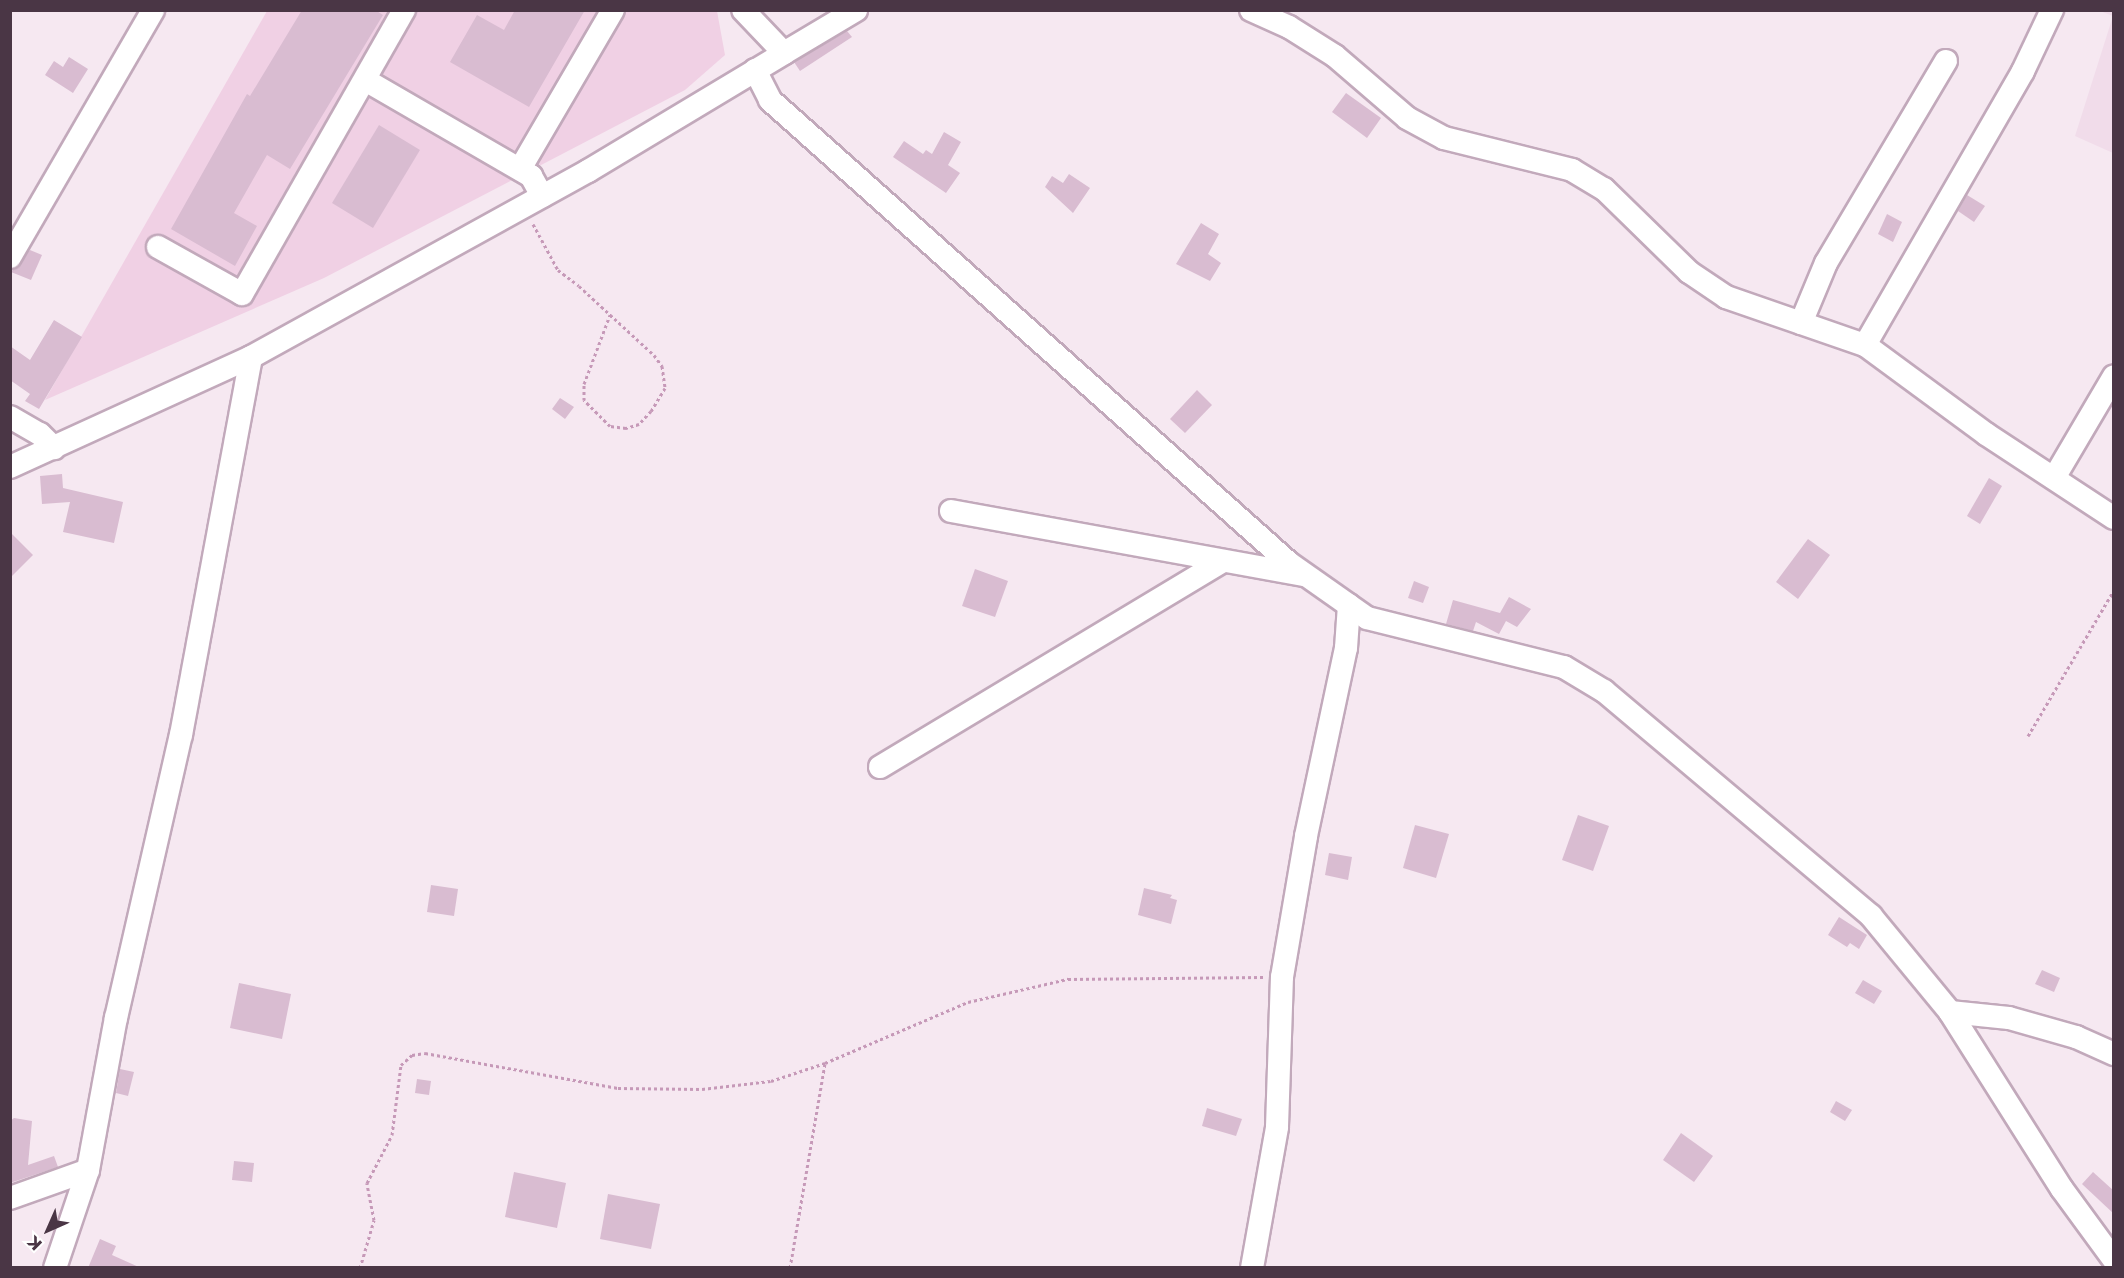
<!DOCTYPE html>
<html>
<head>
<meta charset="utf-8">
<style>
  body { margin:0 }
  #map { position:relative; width:2124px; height:1278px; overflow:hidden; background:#f6e8f1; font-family:"DejaVu Sans",sans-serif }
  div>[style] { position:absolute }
  .residential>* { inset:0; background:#f1dcea }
  .education>* { inset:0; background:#f0d0e4 }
  .building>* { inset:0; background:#d9bcd1 }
  .path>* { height:3px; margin-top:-1.5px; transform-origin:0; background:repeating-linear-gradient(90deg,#c699b8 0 3px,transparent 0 6px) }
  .roads { filter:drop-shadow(2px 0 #c2a9bb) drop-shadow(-2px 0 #c2a9bb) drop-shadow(0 2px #c2a9bb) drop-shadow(0 -2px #c2a9bb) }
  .minor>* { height:22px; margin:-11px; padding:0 11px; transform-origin:11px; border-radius:11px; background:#fff }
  span { translate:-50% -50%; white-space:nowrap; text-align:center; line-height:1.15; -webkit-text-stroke:6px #fff; paint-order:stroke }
  .frame { position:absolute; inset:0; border:12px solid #4a3645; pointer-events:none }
  .north { position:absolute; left:18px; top:1200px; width:60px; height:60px; -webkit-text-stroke:4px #fff; paint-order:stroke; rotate:225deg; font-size:16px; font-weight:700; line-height:24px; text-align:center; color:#4a3645 }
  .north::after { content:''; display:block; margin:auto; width:21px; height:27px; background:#4a3645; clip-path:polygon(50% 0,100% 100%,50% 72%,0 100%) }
</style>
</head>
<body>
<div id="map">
  <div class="residential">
    <i style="clip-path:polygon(2100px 11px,2113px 11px,2113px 153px,2075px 136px,2113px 16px)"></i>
  </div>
  <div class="education">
    <i style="clip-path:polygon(267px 11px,717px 11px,725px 55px,685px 90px,324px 278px,45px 400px)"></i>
  </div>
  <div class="building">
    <i style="clip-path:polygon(302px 10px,375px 10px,383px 15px,290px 169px,267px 155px,234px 213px,257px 226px,235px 266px,171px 229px,247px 94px,250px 96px)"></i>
    <i style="clip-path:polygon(515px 10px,585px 10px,529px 107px,450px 62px,477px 15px,504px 30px)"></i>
    <i style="clip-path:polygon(847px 31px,852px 37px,800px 71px,794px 62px)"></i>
    <i style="clip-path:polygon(69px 57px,88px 69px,73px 93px,45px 75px,54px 61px,63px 67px)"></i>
    <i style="clip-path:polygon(1346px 93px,1381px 118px,1367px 138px,1332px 112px)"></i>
    <i style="clip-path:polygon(379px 125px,420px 150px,373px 228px,332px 203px)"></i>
    <i style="clip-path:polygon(944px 132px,961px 142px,948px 165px,960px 173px,946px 193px,893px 157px,904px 141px,923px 154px,926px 150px,932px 154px)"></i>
    <i style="clip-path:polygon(1069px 174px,1090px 188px,1073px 213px,1045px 187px,1052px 176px,1063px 183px)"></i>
    <i style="clip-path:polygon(1967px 195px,1985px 206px,1974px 222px,1958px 211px)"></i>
    <i style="clip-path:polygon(1887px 214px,1902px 222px,1893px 242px,1878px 234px)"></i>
    <i style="clip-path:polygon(1201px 223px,1219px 234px,1208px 254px,1221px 263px,1210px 281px,1176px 264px)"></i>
    <i style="clip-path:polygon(30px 250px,42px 255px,31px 280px,11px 272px)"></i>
    <i style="clip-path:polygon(54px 320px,82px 337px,39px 409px,25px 401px,30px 394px,10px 380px,10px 346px,30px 360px)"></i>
    <i style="clip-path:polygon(1197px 390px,1212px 405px,1185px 433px,1170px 419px)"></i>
    <i style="clip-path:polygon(560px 398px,574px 407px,565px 419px,552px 409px)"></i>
    <i style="clip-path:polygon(62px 474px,63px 488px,123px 502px,114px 543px,63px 532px,70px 502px,42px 504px,40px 476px)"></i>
    <i style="clip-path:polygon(1989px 478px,2002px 486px,1980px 524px,1967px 516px)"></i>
    <i style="clip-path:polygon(10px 532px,33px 555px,10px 578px)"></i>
    <i style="clip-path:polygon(1808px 539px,1830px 555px,1798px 599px,1776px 582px)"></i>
    <i style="clip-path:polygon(975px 569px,1008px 581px,995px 617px,962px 606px)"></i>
    <i style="clip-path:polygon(1414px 581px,1429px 587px,1423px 603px,1408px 598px)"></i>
    <i style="clip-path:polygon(1509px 597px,1531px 609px,1517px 627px,1506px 621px,1499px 634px,1476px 622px,1473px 631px,1446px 624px,1453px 600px,1500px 613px)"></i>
    <i style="clip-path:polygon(1578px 815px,1609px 826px,1593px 871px,1562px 860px)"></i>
    <i style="clip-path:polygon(1415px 825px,1449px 834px,1436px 878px,1403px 868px)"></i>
    <i style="clip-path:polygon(1329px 853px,1352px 857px,1348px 880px,1325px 875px)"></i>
    <i style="clip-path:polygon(431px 885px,458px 889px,454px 916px,427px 912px)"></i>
    <i style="clip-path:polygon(1144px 888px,1172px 895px,1170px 898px,1177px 900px,1171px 924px,1138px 915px)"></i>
    <i style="clip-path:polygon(1839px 917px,1867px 935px,1859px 949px,1850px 943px,1847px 947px,1828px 935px)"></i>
    <i style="clip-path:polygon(2042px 970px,2060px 978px,2054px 992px,2035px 984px)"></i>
    <i style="clip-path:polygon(1863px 980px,1882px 991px,1874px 1004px,1855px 993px)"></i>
    <i style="clip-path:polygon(239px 983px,291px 994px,282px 1039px,230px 1028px)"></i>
    <i style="clip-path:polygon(120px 1069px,134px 1072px,128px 1096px,116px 1093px)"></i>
    <i style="clip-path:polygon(417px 1079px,431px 1081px,429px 1095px,415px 1093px)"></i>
    <i style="clip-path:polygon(1836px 1101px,1852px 1110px,1845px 1121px,1830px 1112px)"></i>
    <i style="clip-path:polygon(1207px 1108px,1242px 1119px,1236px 1136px,1202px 1126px)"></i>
    <i style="clip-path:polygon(14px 1118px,32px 1121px,28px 1165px,54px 1156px,58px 1167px,10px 1183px,10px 1121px)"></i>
    <i style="clip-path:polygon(1681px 1133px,1713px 1156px,1694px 1182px,1663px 1160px)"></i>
    <i style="clip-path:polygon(234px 1161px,254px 1163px,252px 1182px,232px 1180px)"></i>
    <i style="clip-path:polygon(514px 1172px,566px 1183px,557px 1228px,505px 1217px)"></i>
    <i style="clip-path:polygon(2093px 1172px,2114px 1191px,2114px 1214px,2082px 1184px)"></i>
    <i style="clip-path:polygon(608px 1194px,660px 1204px,651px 1249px,600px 1239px)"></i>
    <i style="clip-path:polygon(100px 1239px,116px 1246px,112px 1255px,141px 1268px,88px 1268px)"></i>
  </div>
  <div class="path">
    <i style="left:533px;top:224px;width:52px;rotate:61.5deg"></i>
    <i style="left:558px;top:270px;width:26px;rotate:37deg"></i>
    <i style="left:579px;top:286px;width:102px;rotate:42.6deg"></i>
    <i style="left:654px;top:355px;width:14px;rotate:54deg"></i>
    <i style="left:662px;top:366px;width:22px;rotate:82deg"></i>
    <i style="left:665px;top:388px;width:27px;rotate:121deg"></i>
    <i style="left:651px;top:411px;width:18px;rotate:133deg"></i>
    <i style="left:639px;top:424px;width:14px;rotate:163deg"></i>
    <i style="left:626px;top:428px;width:16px;rotate:-173deg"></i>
    <i style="left:610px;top:426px;width:37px;rotate:-135deg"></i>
    <i style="left:584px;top:400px;width:16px;rotate:-90deg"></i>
    <i style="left:584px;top:384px;width:74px;rotate:-69.4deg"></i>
    <i style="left:2028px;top:736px;width:169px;rotate:-59.5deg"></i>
    <i style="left:360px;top:1268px;width:50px;rotate:-73.7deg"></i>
    <i style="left:374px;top:1220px;width:38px;rotate:-101deg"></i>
    <i style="left:367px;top:1183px;width:54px;rotate:-62.5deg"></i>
    <i style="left:392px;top:1135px;width:71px;rotate:-82.7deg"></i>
    <i style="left:401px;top:1065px;width:15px;rotate:-42deg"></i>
    <i style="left:412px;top:1055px;width:13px;rotate:-9deg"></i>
    <i style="left:425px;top:1053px;width:196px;rotate:10.3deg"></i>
    <i style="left:618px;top:1088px;width:84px;rotate:0.7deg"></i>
    <i style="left:702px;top:1089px;width:69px;rotate:-6.6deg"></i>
    <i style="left:771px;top:1081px;width:57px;rotate:-18.4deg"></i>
    <i style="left:825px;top:1063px;width:155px;rotate:-23.1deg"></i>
    <i style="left:968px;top:1002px;width:103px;rotate:-13deg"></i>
    <i style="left:1068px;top:979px;width:195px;rotate:-0.6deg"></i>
    <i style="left:790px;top:1268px;width:208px;rotate:-80.3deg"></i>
  </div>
  <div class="roads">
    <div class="minor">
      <i style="left:1251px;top:10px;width:42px;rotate:24.1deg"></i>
      <i style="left:1289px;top:27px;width:54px;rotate:32.2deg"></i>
      <i style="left:1335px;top:56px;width:95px;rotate:40.7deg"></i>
      <i style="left:1407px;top:118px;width:42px;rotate:28.4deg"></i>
      <i style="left:1444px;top:138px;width:132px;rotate:14deg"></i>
      <i style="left:1572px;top:170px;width:37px;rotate:31deg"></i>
      <i style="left:1604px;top:189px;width:119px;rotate:44.3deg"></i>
      <i style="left:1689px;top:272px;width:45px;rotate:34deg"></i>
      <i style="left:1726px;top:297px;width:147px;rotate:19.1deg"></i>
      <i style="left:1865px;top:345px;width:150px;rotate:36.3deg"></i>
      <i style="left:1986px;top:434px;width:153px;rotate:33.3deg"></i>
      <i style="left:784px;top:53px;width:84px;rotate:-30.8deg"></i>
      <i style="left:755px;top:70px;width:34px;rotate:63deg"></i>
      <i style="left:770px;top:100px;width:696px;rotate:41.74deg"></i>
      <i style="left:1289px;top:563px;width:95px;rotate:35.2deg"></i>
      <i style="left:1367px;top:618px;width:203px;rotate:14deg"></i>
      <i style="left:1564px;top:667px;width:47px;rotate:31deg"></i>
      <i style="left:1604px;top:691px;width:349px;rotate:40.1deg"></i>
      <i style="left:1871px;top:916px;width:124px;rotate:50.5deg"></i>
      <i style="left:1950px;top:1012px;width:209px;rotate:57.7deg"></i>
      <i style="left:2062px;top:1189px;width:88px;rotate:53.8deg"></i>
      <i style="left:367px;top:81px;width:190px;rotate:30.1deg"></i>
      <i style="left:531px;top:176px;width:23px;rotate:61deg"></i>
      <i style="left:520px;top:169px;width:184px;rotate:-59.7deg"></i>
      <i style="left:158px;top:247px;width:96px;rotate:29.2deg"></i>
      <i style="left:242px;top:294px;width:327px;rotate:-60.3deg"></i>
      <i style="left:10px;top:257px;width:285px;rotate:-59.9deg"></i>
      <i style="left:1801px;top:323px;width:65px;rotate:-67.4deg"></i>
      <i style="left:1826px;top:263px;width:235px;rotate:-59.3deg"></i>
      <i style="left:1865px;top:345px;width:316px;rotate:-60deg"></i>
      <i style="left:2023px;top:71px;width:68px;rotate:-64.6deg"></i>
      <i style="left:10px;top:417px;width:34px;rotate:30deg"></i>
      <i style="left:40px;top:434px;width:20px;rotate:45deg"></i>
      <i style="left:10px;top:467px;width:265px;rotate:-24.5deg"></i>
      <i style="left:251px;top:357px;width:385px;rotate:-28.9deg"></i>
      <i style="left:588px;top:171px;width:229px;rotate:-31deg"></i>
      <i style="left:784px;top:53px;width:59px;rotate:-133.6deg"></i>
      <i style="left:2054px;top:478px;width:118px;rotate:-59.5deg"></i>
      <i style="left:951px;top:511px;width:358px;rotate:10.3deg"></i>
      <i style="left:880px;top:767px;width:400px;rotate:-31deg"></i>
      <i style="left:1950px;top:1012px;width:59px;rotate:5.8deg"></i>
      <i style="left:2009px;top:1018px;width:70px;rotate:15.8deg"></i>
      <i style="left:2076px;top:1037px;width:42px;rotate:24.1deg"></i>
      <i style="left:10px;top:1198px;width:83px;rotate:-19.7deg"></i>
      <i style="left:55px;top:1268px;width:103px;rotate:-71.4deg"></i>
      <i style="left:88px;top:1170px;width:155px;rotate:-79.6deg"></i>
      <i style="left:116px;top:1018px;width:290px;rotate:-77.1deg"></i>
      <i style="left:181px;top:735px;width:384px;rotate:-79.5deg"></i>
      <i style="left:1252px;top:1268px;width:143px;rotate:-79.9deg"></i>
      <i style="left:1277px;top:1127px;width:150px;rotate:-88.1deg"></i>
      <i style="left:1282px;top:977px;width:143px;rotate:-80.3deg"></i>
      <i style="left:1306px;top:836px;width:192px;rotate:-78deg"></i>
      <i style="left:1346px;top:648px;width:43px;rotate:-86deg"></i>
    </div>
  </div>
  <div class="frame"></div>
  <div class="north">K</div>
</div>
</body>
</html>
